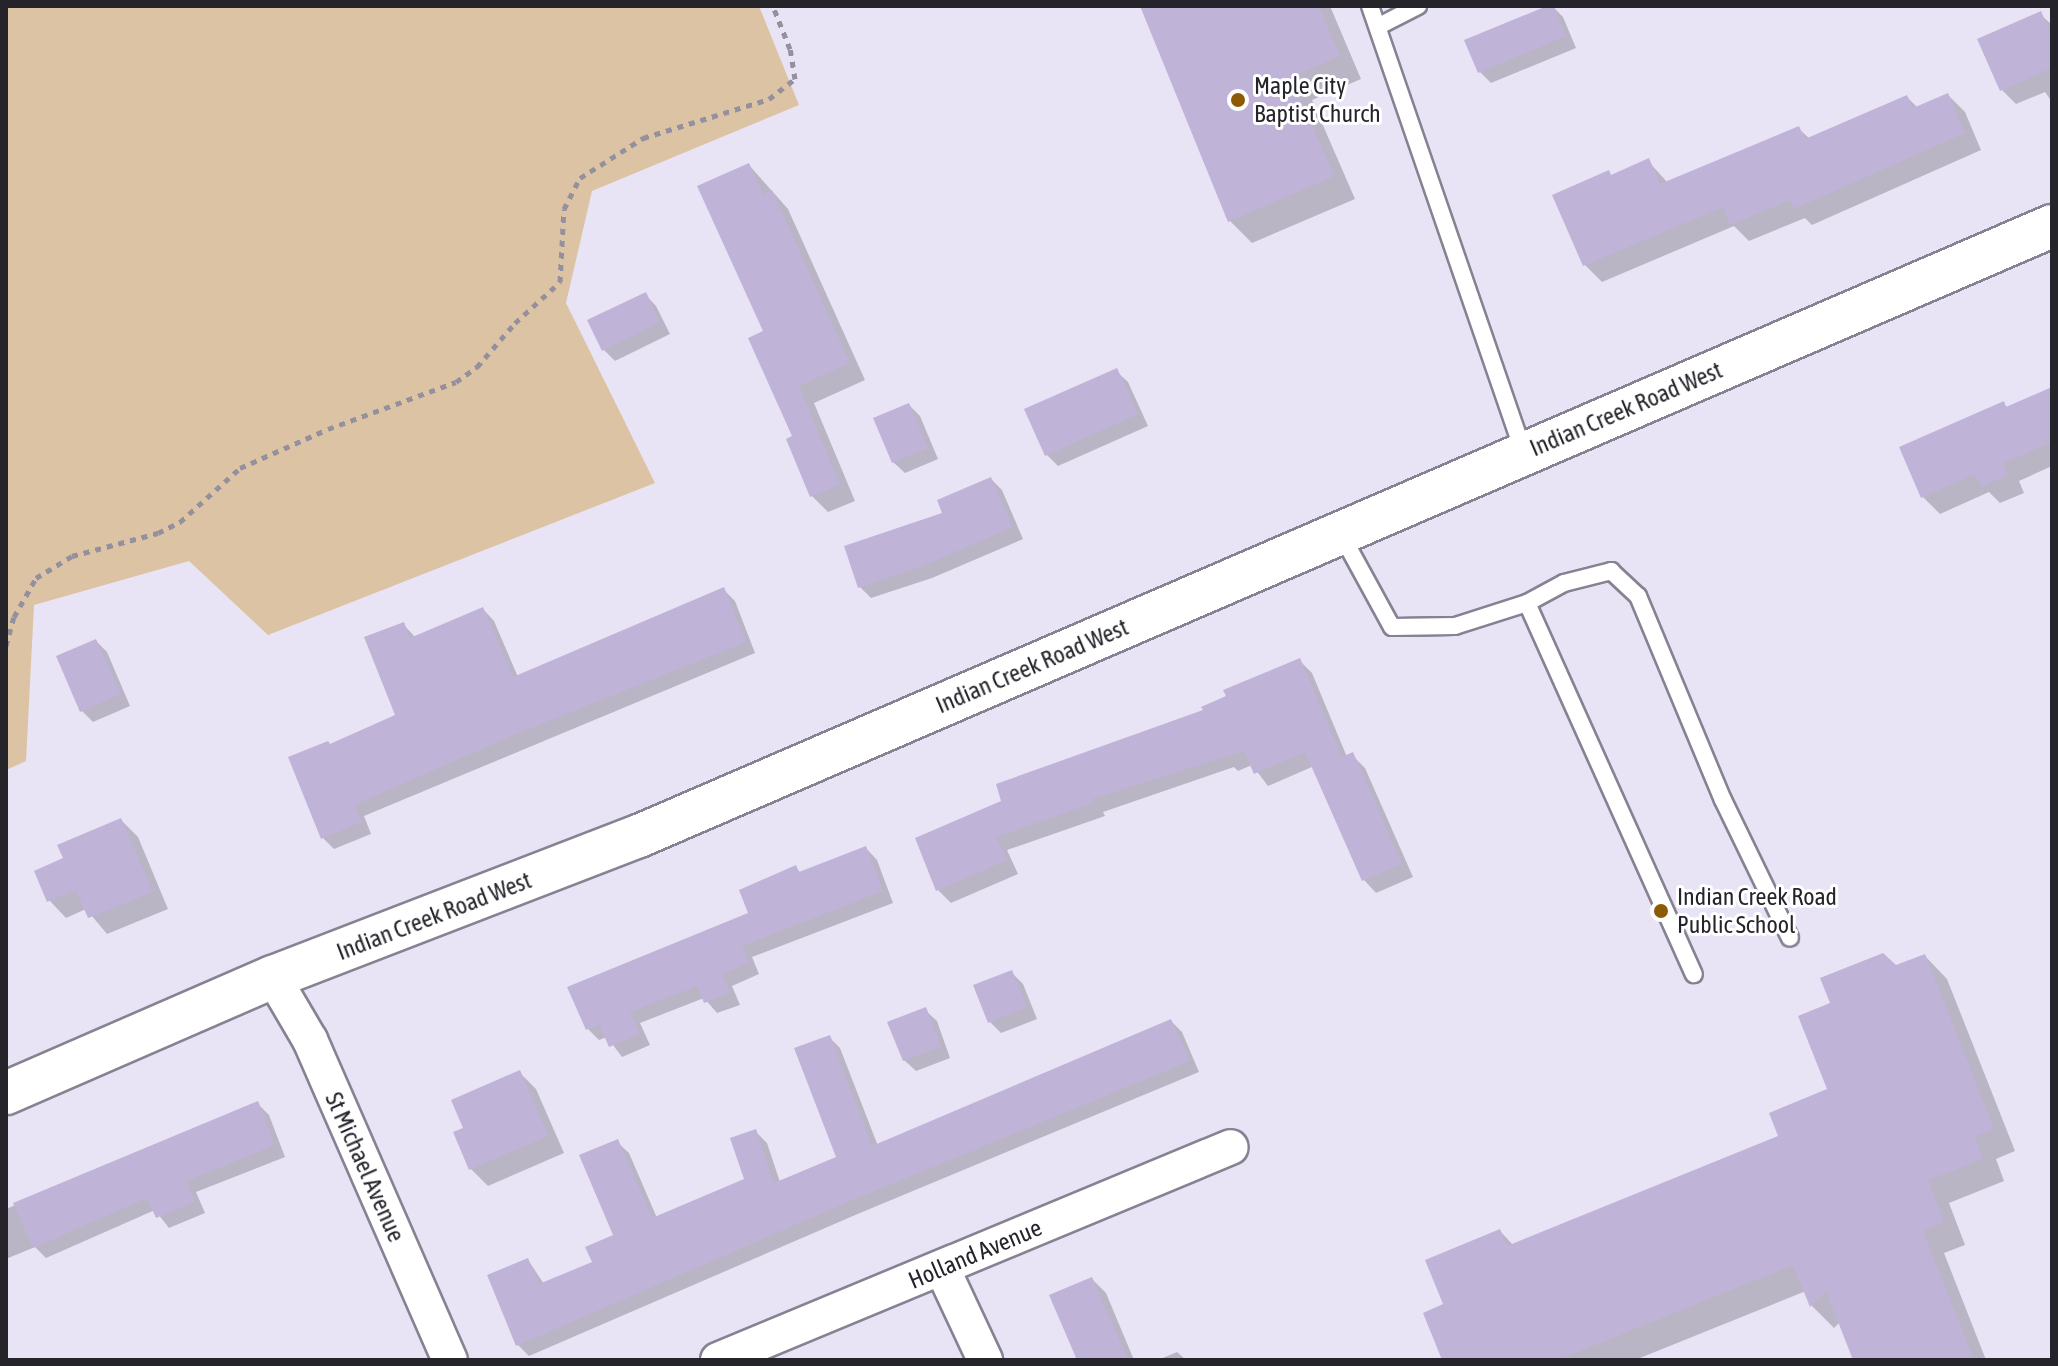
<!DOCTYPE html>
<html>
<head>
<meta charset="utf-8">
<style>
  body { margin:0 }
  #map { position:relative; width:2058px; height:1366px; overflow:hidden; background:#e9e3f6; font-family:"Asap Condensed",sans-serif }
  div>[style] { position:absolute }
  .green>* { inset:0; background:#dcc3a4 }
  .shadow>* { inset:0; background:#0003 }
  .building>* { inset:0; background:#c0b3d8 }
  .path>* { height:5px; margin-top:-2.5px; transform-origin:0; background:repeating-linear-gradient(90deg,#94909d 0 6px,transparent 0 12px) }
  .roads { filter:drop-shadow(2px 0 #878292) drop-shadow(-2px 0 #878292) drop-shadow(0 2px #878292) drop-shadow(0 -2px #878292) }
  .service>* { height:16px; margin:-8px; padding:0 8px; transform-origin:8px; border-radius:8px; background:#fff }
  .minor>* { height:34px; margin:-17px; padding:0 17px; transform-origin:17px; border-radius:17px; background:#fff }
  .tertiary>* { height:42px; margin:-21px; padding:0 21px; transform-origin:21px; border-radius:21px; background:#fff }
  .dots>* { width:22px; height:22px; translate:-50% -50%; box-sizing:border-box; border:4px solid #fff; border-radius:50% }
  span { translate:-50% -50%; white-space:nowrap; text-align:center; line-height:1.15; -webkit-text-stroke:6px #fff; paint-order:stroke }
  .poi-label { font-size:24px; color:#26242b }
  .left { translate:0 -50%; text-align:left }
  .street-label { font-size:24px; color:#26242b }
  .frame { position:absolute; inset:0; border:8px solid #26242b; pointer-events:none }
</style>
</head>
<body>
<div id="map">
  <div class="green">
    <i style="clip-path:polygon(6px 6px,759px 6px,799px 105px,592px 191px,566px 303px,655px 483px,268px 635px,189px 561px,34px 605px,26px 761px,6px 770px)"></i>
  </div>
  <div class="shadow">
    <i style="clip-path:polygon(1142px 6px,1330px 6px,1361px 79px,1312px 100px,1355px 199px,1252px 243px,1229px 220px)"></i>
    <i style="clip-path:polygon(1552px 6px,1563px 17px,1576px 48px,1491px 83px,1480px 72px)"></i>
    <i style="clip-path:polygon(2040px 14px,2052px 25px,2052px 102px,2045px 92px,2016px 104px,2002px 90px)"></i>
    <i style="clip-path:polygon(1948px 95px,1965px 112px,1981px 150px,1812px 225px,1805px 218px,1749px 241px,1734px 226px,1602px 282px,1585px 265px,1608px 172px,1612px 176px,1648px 161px,1668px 183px,1798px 128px,1810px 139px,1907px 97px,1918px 108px)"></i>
    <i style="clip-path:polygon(749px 165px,788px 209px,865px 380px,814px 403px,855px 501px,828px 512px,812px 496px,765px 332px)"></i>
    <i style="clip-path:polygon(645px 294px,656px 306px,670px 334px,615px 361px,603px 349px)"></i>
    <i style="clip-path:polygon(1116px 371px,1128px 382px,1148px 426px,1058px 466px,1047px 455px)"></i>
    <i style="clip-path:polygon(2052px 389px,2052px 466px,2019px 481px,2024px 493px,2000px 503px,1989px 492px,1940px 514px,1923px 497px,2003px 403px,2008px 408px)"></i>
    <i style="clip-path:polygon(909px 405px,920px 416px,938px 459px,905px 473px,893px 462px)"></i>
    <i style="clip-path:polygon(991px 479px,1002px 490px,1023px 539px,932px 578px,871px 598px,860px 587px)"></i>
    <i style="clip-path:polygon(723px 589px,735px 601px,755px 653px,364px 816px,371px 834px,334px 849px,323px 838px,331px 746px,398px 716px,403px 624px,416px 638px,483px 609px,494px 621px,518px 677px)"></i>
    <i style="clip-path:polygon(96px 641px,107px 652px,130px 706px,93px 722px,82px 711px)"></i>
    <i style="clip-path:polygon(1299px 660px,1312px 673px,1347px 757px,1352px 755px,1365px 768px,1413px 877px,1376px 893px,1364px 880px,1314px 766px,1268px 786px,1252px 765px,1238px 771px,1234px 767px,1103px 812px,1105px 816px,1007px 850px,1018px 874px,951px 903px,938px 890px,918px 840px,1205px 711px)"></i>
    <i style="clip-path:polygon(121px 820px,138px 837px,168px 909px,107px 934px,86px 909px,66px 918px,49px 900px,65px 859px)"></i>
    <i style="clip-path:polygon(866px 848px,877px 860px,893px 903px,752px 957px,759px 974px,732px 986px,740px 1005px,717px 1013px,704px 998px,640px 1023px,650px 1045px,622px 1057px,607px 1037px,599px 1040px,588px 1029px,751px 914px,796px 868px,801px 873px)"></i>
    <i style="clip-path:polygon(1925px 956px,1947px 979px,2015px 1151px,1996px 1159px,2004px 1181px,1949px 1203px,1965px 1245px,1944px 1253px,1986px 1360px,1855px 1360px,1840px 1322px,1834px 1328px,1812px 1306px,1806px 1291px,1635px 1360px,1444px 1360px,1446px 1305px,1500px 1231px,1514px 1246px,1781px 1137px,1830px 1090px,1833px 1004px,1896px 967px)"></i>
    <i style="clip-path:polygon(1012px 973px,1023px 984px,1037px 1019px,1001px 1033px,990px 1022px)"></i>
    <i style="clip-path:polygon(925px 1010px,937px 1021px,950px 1058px,916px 1071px,904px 1060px)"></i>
    <i style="clip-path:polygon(1171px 1021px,1182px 1032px,1199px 1072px,860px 1213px,529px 1356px,518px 1345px,528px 1260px,544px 1284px,594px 1263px,616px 1236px,617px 1142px,629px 1153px,657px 1218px,747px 1180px,756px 1132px,767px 1143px,780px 1182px,838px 1158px,829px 1037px,840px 1048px,878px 1146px)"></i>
    <i style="clip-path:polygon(519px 1072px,536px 1089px,564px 1153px,488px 1186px,471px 1169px,466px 1129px)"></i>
    <i style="clip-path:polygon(257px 1103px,269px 1115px,285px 1157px,196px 1192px,205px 1213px,169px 1228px,155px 1210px,46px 1258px,35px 1247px,6px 1259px,6px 1209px)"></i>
    <i style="clip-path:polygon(1092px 1279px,1106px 1293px,1134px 1360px,1079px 1360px)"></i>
    <i style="clip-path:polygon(1177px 1352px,1186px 1360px,1158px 1360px)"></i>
  </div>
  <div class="building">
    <i style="clip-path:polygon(1140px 6px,1319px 6px,1340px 56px,1291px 77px,1334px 176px,1228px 222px)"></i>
    <i style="clip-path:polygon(1547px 6px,1554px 6px,1566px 36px,1478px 73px,1464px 40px)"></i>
    <i style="clip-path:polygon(2041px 11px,2052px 37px,2052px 68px,2000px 91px,1977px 39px)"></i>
    <i style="clip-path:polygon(1948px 93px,1965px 133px,1794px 209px,1790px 200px,1730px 225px,1723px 207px,1583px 266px,1552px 195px,1609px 170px,1611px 175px,1649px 158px,1660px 184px,1799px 126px,1805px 139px,1907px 95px,1913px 108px)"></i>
    <i style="clip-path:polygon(749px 163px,763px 195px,772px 190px,850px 363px,799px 386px,840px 485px,810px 497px,786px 439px,792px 436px,748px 338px,763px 331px,697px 186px)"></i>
    <i style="clip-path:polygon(646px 292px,660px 322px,602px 351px,587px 320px)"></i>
    <i style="clip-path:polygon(1117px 368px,1138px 414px,1045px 456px,1024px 409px)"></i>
    <i style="clip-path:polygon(2052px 387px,2052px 442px,2003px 463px,2008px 475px,1981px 487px,1975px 474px,1921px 498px,1899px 447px,2004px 401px,2006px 407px)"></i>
    <i style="clip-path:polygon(909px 403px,928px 448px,892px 463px,873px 418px)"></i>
    <i style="clip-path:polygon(991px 477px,1013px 527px,920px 567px,858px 588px,844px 546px,942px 513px,937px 500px)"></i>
    <i style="clip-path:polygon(724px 587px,746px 642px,516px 734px,354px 805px,362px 822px,321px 839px,288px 757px,328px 741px,330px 744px,395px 715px,364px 637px,404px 622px,410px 638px,483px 607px,513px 677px)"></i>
    <i style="clip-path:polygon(96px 639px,121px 694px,80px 712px,56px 656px)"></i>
    <i style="clip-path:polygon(1300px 658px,1342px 757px,1353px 752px,1402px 864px,1362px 881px,1305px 752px,1254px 774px,1244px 751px,1092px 799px,1093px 803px,996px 837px,1007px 860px,936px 891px,915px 838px,1001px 801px,996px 784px,1203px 710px,1201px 707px,1226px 696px,1223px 690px)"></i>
    <i style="clip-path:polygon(121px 818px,153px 892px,88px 918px,76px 890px,47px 902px,34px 871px,63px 858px,57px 845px)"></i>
    <i style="clip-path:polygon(866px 846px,883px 891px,742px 946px,749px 963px,722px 974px,730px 993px,704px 1003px,697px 986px,630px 1012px,640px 1034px,609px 1047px,599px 1024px,586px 1030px,567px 987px,748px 913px,739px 890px,796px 865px,799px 872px)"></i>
    <i style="clip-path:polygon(1883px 953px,1896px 965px,1925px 954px,1994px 1129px,1975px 1136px,1983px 1159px,1928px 1180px,1944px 1222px,1923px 1231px,1974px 1360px,1853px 1360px,1826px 1291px,1810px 1307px,1793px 1265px,1558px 1360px,1442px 1360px,1423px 1313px,1443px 1304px,1425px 1260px,1500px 1229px,1507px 1246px,1778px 1136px,1769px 1113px,1827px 1089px,1798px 1016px,1830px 1003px,1820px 978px)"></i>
    <i style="clip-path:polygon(1012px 970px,1027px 1007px,988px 1023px,973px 985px)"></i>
    <i style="clip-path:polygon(926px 1007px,941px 1047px,903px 1061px,887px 1022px)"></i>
    <i style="clip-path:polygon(1171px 1019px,1190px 1061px,848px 1202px,516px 1346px,487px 1275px,528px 1258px,539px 1284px,592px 1262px,585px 1247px,613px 1235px,579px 1155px,618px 1139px,652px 1218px,744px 1179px,730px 1138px,756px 1129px,774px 1183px,836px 1157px,794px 1048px,830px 1035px,872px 1146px)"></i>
    <i style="clip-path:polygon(520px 1070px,548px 1136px,469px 1170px,453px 1132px,463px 1128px,451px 1100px)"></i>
    <i style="clip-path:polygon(258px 1101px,275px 1145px,187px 1181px,195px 1202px,156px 1218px,147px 1198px,33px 1248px,13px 1203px)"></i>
    <i style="clip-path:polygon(1092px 1277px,1128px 1360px,1077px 1360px,1049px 1295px)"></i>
  </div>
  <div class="path">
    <i style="left:6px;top:646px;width:30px;rotate:-75deg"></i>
    <i style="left:14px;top:617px;width:45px;rotate:-60.6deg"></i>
    <i style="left:36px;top:578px;width:42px;rotate:-31.4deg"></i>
    <i style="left:72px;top:556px;width:89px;rotate:-15deg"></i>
    <i style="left:158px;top:533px;width:25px;rotate:-27deg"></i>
    <i style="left:180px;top:522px;width:81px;rotate:-42deg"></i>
    <i style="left:240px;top:468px;width:96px;rotate:-23.9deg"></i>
    <i style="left:328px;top:429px;width:136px;rotate:-20.2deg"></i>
    <i style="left:456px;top:382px;width:26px;rotate:-36deg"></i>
    <i style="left:477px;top:367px;width:58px;rotate:-49.2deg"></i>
    <i style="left:515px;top:323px;width:61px;rotate:-42.3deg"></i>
    <i style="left:560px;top:282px;width:73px;rotate:-86.9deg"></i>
    <i style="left:564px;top:209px;width:35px;rotate:-63deg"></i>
    <i style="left:580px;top:178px;width:75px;rotate:-32.4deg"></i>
    <i style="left:643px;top:138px;width:132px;rotate:-17.2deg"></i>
    <i style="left:769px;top:99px;width:33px;rotate:-38deg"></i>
    <i style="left:795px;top:79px;width:30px;rotate:-99deg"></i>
    <i style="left:790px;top:49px;width:46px;rotate:-111.6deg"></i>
  </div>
  <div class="roads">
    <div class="service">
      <i style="left:1370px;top:6px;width:472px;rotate:71deg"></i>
      <i style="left:1379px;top:26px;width:44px;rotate:-27.1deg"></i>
      <i style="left:1341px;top:534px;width:106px;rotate:61.3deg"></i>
      <i style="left:1392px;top:627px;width:63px;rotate:-0.9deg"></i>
      <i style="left:1455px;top:626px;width:76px;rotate:-17.7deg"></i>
      <i style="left:1527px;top:603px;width:42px;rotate:-28.4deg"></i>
      <i style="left:1564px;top:583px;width:49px;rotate:-14.3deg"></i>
      <i style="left:1611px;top:571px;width:37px;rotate:43deg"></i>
      <i style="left:1638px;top:596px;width:221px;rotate:67.4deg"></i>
      <i style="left:1723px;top:800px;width:153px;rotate:64.1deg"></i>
      <i style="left:1527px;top:603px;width:407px;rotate:65.8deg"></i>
    </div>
    <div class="minor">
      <i style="left:273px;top:977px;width:73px;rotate:59.6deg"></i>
      <i style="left:310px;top:1040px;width:349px;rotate:66.4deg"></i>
      <i style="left:942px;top:1268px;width:102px;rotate:64.9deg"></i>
      <i style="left:718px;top:1360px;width:555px;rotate:-22.55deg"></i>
    </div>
    <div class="tertiary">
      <i style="left:6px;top:1093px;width:291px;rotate:-23.5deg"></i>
      <i style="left:273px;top:977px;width:392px;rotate:-21.1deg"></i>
      <i style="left:639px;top:836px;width:1539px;rotate:-23.35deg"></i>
    </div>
  </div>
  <div class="dots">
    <i style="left:1238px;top:100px;background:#8c5b04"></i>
    <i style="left:1661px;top:911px;background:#8c5b04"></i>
  </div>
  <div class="poi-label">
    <span class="left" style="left:1254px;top:100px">Maple City<br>Baptist Church</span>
    <span class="left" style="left:1677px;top:911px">Indian Creek Road<br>Public School</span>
  </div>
  <div class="street-label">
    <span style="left:1626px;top:409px;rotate:-23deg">Indian Creek Road West</span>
    <span style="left:1032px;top:666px;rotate:-23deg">Indian Creek Road West</span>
    <span style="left:434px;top:916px;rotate:-21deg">Indian Creek Road West</span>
    <span style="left:365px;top:1167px;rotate:66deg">St Michael Avenue</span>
    <span style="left:975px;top:1254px;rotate:-23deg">Holland Avenue</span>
  </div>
  <div class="frame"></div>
</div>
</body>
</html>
